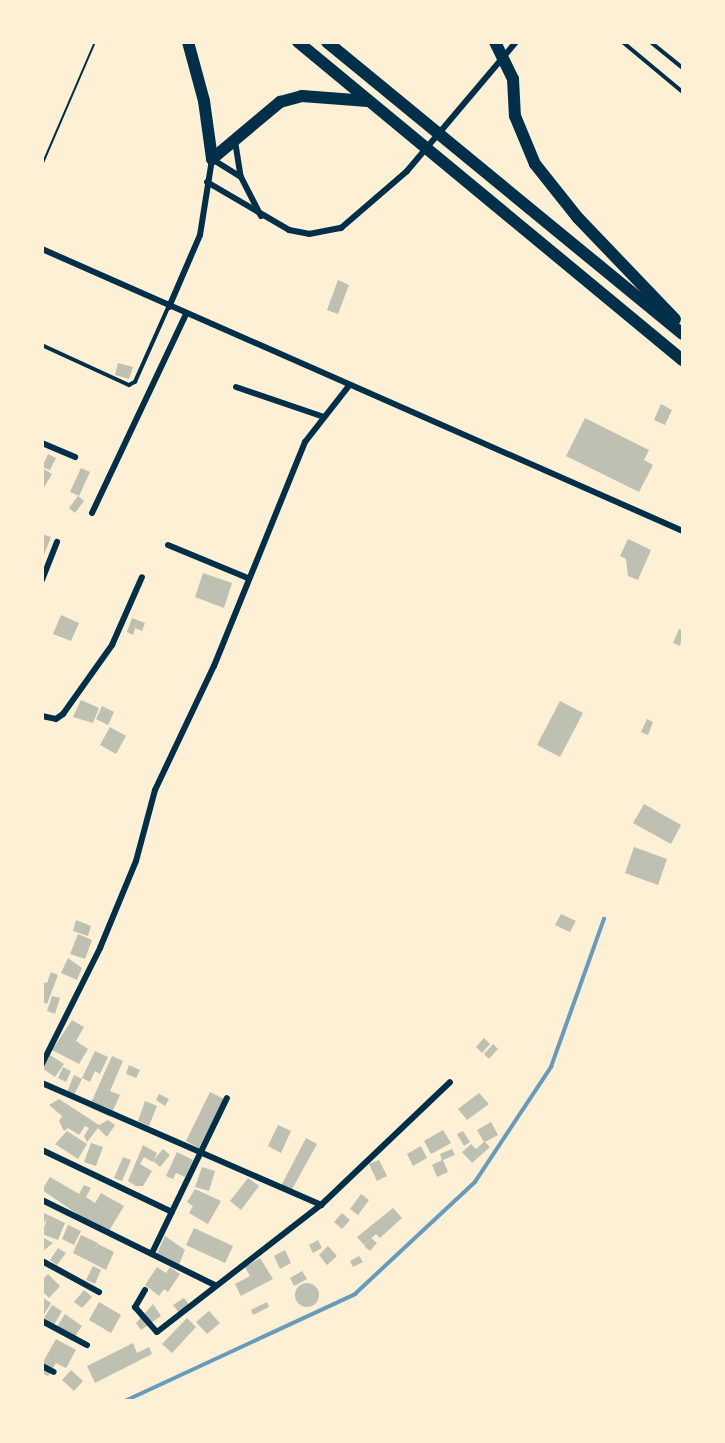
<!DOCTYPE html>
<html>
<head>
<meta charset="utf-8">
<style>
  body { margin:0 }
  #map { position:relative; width:725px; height:1443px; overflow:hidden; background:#fdf0d5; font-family:"Golos Text",sans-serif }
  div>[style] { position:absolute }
  .stream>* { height:3.5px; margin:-1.75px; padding:0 1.75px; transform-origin:1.75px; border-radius:1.75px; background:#669bbc }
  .building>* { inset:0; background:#bec0b2 }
  .round { border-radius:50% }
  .path>* { height:2px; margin:-1px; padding:0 1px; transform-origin:1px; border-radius:1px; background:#003049 }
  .service>* { height:3.5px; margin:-1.75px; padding:0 1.75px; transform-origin:1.75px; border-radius:1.75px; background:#003049 }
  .minor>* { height:6px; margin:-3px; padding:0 3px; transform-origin:3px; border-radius:3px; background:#003049 }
  .motorway>* { height:12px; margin:-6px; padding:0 6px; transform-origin:6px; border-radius:6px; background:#003049 }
  span { translate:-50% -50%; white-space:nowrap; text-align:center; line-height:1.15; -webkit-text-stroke:7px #fdf0d5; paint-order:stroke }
  .frame { position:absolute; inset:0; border:44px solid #fdf0d5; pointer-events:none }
</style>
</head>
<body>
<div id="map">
  <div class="stream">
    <i style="left:125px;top:1401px;width:254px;rotate:-24.9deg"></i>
    <i style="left:355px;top:1294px;width:164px;rotate:-43deg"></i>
    <i style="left:475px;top:1182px;width:138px;rotate:-56.5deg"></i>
    <i style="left:551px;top:1067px;width:157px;rotate:-70.3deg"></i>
  </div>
  <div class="building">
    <i style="clip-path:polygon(338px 280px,349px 285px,338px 314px,327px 310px)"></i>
    <i style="clip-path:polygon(118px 363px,133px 367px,129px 379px,115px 375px)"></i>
    <i style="clip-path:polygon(661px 404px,672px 410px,665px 425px,654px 420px)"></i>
    <i style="clip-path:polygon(585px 418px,649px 450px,644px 460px,653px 465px,639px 492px,566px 456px)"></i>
    <i style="clip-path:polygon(48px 454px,56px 458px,50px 470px,42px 467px)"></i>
    <i style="clip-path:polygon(42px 468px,52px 474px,42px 491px)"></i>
    <i style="clip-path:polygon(81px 468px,90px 472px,79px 496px,70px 492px)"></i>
    <i style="clip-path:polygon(78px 496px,84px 501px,75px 513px,69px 508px)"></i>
    <i style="clip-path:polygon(42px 534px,51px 537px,42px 560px)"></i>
    <i style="clip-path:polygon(628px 539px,651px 550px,638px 580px,628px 576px,626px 559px,620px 556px)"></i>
    <i style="clip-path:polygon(203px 573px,232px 583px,224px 608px,195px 597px)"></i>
    <i style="clip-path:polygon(61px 615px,79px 623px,71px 641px,53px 634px)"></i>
    <i style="clip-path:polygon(132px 618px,145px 623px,142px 631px,135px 628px,133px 635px,127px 632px)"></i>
    <i style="clip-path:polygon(679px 629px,683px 631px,680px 646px,673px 643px)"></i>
    <i style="clip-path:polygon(81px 700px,99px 708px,93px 723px,73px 717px)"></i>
    <i style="clip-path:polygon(560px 701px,583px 713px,560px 757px,537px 745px)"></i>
    <i style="clip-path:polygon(102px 706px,114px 712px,108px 725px,96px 719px)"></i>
    <i style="clip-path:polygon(647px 719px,653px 722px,648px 735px,641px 732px)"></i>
    <i style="clip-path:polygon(110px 727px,126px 736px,116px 754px,100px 745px)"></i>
    <i style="clip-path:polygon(644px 804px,681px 825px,671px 844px,633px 823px)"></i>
    <i style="clip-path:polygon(634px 847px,667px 859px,658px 885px,625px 873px)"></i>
    <i style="clip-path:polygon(561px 914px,576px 921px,570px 932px,555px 925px)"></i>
    <i style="clip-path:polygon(76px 920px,91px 926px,88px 936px,73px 931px)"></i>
    <i style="clip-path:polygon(78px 934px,92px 940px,85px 959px,70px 954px)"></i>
    <i style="clip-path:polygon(68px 958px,82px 968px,77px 980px,61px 973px)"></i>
    <i style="clip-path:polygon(51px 972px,58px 975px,47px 1004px,42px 1002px,42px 982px,47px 983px)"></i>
    <i style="clip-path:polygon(52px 996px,60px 998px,55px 1014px,47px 1011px)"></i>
    <i style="clip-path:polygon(72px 1020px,84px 1027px,76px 1041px,88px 1049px,79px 1064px,52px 1050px)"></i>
    <i style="clip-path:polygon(484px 1038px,490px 1044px,482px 1053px,476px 1047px)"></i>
    <i style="clip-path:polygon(493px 1044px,498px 1049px,489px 1059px,484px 1054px)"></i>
    <i style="clip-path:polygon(95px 1051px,108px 1057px,100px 1074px,95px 1071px,90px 1082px,82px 1078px)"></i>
    <i style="clip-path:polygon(50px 1055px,64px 1064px,55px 1077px,42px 1068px)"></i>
    <i style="clip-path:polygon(112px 1056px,123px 1061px,110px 1091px,120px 1095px,110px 1117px,89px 1107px)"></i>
    <i style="clip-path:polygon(129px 1065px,140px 1070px,136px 1078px,126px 1074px)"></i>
    <i style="clip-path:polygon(63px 1067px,71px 1071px,66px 1082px,58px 1078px)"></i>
    <i style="clip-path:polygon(74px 1075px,82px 1079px,74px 1095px,67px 1092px)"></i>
    <i style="clip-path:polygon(210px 1092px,224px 1099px,199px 1148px,186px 1141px)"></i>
    <i style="clip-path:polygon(479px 1093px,489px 1104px,467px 1120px,458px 1109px)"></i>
    <i style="clip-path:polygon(159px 1094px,169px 1099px,165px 1106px,156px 1100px)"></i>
    <i style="clip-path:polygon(59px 1099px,99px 1125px,108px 1120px,115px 1125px,107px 1137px,98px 1128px,87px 1142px,84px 1136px,89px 1128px,85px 1126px,79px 1135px,68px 1128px,64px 1131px,59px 1121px,62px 1116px,49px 1105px)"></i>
    <i style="clip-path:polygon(145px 1101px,157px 1106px,149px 1126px,138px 1121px)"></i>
    <i style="clip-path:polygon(491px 1122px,498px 1135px,485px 1142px,490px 1147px,472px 1163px,462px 1152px,471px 1144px,476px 1149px,484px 1142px,477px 1130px)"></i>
    <i style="clip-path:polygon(278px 1125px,291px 1131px,281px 1153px,268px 1146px)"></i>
    <i style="clip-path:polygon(443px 1130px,451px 1143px,431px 1154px,424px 1141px)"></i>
    <i style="clip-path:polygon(67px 1131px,87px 1144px,78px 1159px,55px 1144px)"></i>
    <i style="clip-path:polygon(463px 1131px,470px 1142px,464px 1146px,457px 1134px)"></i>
    <i style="clip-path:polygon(306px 1138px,317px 1144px,291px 1191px,281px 1186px)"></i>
    <i style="clip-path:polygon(91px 1143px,103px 1147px,96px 1166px,84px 1162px)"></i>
    <i style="clip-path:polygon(143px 1145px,157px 1153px,153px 1162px,144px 1157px,140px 1164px,152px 1171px,143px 1186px,136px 1186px,128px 1181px)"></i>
    <i style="clip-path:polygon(421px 1146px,427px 1158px,413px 1166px,407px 1154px)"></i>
    <i style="clip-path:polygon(163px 1149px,170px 1155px,160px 1167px,153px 1161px)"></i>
    <i style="clip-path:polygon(452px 1149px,455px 1155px,443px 1160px,448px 1172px,437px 1177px,432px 1165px,442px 1160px,440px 1154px)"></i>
    <i style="clip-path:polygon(177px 1152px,193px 1160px,185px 1177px,176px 1173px,173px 1179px,166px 1176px)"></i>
    <i style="clip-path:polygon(123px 1157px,131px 1160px,122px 1181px,114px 1178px)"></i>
    <i style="clip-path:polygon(379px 1160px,387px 1176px,377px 1181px,369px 1164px)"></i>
    <i style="clip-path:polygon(202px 1167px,215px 1171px,209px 1191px,195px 1187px)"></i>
    <i style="clip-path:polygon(50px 1177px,79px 1194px,84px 1185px,91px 1188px,86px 1197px,95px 1203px,101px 1193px,124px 1206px,107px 1234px,42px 1190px)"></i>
    <i style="clip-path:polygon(248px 1178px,259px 1186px,241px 1210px,230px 1201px)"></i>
    <i style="clip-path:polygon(195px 1189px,221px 1201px,208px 1224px,189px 1213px,193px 1206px,187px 1202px)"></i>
    <i style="clip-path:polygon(361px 1194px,369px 1200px,358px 1215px,350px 1209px)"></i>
    <i style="clip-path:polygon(393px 1208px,402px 1218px,380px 1238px,376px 1234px,364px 1245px,357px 1237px)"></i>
    <i style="clip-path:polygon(42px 1212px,65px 1223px,58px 1240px,42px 1234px,47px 1218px,42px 1226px)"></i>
    <i style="clip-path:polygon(342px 1213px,350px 1220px,342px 1229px,334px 1222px)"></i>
    <i style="clip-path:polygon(68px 1225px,81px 1231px,74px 1245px,62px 1239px)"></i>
    <i style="clip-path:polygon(194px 1228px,233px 1246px,225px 1263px,186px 1245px)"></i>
    <i style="clip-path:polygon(81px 1235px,98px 1243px,94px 1251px,98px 1244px,114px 1252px,106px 1270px,73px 1253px)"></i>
    <i style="clip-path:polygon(165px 1236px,185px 1250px,178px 1267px,155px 1258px)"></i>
    <i style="clip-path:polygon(42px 1237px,53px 1243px,42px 1252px)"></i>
    <i style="clip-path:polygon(371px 1238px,377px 1243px,370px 1251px,364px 1246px)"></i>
    <i style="clip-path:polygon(318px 1240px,322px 1248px,313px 1253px,309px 1245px)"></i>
    <i style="clip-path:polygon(328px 1246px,337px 1256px,327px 1265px,319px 1255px)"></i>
    <i style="clip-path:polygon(58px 1248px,66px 1253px,57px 1265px,50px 1260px)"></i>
    <i style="clip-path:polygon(285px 1250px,291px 1263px,280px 1269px,274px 1256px)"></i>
    <i style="clip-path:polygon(359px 1256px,363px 1262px,353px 1267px,350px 1261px)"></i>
    <i style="clip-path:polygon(260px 1258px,273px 1279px,241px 1296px,235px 1284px,250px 1276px,245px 1267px)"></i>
    <i style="clip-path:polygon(93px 1266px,101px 1270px,95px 1284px,86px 1280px)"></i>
    <i style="clip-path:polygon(157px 1267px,166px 1273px,170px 1267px,180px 1274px,168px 1292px,164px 1289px,159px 1296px,145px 1285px)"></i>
    <i style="clip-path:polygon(302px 1271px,307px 1279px,294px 1286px,290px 1278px)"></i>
    <i style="clip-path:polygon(48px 1274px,60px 1286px,49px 1298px,42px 1291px,42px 1280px)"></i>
    <i class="round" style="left:295px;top:1283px;width:24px;height:24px"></i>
    <i style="clip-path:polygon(84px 1290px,92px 1297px,82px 1308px,74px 1302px)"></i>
    <i style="clip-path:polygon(42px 1297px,51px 1303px,42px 1318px)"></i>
    <i style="clip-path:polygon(184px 1298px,190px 1306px,179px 1313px,173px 1305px)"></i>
    <i style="clip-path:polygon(99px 1302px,121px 1315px,111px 1333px,89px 1320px)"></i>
    <i style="clip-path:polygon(267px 1302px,269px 1307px,253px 1315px,251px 1310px)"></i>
    <i style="clip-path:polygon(153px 1304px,161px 1316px,141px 1330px,136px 1323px)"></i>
    <i style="clip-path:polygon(52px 1305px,62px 1311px,54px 1325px,44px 1318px)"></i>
    <i style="clip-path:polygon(209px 1311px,220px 1323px,207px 1334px,196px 1322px)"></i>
    <i style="clip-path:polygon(65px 1314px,82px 1326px,72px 1341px,55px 1330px)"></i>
    <i style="clip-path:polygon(187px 1318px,196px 1327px,172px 1353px,162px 1344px)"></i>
    <i style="clip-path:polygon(56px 1339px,76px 1350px,66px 1368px,56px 1363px,48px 1376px,42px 1373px,42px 1364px)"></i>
    <i style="clip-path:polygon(133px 1343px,137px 1353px,149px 1347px,152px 1354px,95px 1383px,87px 1366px)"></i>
    <i style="clip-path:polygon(71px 1370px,83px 1381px,74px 1391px,62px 1380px)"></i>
  </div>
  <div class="path">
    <i style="left:42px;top:165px;width:134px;rotate:-66.7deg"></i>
  </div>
  <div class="service">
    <i style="left:623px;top:42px;width:78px;rotate:39.8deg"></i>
    <i style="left:651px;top:42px;width:41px;rotate:39.1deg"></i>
    <i style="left:42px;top:345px;width:96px;rotate:24.7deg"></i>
    <i style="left:129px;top:385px;width:7px;rotate:-27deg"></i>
    <i style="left:135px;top:382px;width:81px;rotate:-66deg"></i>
  </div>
  <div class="minor">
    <i style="left:235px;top:141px;width:36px;rotate:81deg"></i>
    <i style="left:207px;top:182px;width:95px;rotate:30.3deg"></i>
    <i style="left:289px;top:230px;width:20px;rotate:11deg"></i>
    <i style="left:309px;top:234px;width:33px;rotate:-11deg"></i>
    <i style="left:341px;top:228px;width:87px;rotate:-40.8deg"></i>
    <i style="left:407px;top:171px;width:169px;rotate:-49.8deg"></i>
    <i style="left:42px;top:249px;width:700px;rotate:23.75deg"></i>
    <i style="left:169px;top:307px;width:78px;rotate:-66.7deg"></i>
    <i style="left:200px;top:235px;width:77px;rotate:-81deg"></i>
    <i style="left:212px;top:159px;width:34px;rotate:32deg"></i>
    <i style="left:241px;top:177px;width:44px;rotate:62.9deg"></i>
    <i style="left:236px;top:387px;width:93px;rotate:18.8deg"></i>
    <i style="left:42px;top:443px;width:36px;rotate:23deg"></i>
    <i style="left:92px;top:513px;width:220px;rotate:-64.7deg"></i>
    <i style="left:168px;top:545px;width:87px;rotate:22.4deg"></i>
    <i style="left:42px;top:580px;width:41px;rotate:-68.5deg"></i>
    <i style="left:42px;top:716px;width:14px;rotate:12deg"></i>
    <i style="left:56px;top:719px;width:9px;rotate:-36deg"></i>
    <i style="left:63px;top:714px;width:85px;rotate:-54.6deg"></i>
    <i style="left:112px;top:645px;width:74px;rotate:-66.2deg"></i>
    <i style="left:42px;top:1064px;width:130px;rotate:-63.4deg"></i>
    <i style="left:100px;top:948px;width:94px;rotate:-67.5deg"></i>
    <i style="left:136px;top:861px;width:73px;rotate:-75deg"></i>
    <i style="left:155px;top:790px;width:137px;rotate:-64.6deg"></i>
    <i style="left:214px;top:666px;width:242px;rotate:-67.9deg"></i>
    <i style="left:305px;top:442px;width:70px;rotate:-52deg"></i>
    <i style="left:42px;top:1083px;width:305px;rotate:23.6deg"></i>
    <i style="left:42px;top:1150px;width:144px;rotate:25.5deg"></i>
    <i style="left:42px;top:1200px;width:193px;rotate:26.2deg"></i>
    <i style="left:152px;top:1253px;width:172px;rotate:-64.2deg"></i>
    <i style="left:42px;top:1261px;width:65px;rotate:28.5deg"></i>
    <i style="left:145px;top:1290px;width:20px;rotate:120deg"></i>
    <i style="left:135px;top:1307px;width:33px;rotate:49deg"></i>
    <i style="left:157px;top:1332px;width:207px;rotate:-37.8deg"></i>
    <i style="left:321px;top:1205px;width:178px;rotate:-43.6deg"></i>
    <i style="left:42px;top:1321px;width:51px;rotate:28.1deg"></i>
    <i style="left:42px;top:1366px;width:13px;rotate:27deg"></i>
  </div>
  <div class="motorway">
    <i style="left:188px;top:42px;width:61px;rotate:74.8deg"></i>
    <i style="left:204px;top:101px;width:59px;rotate:82.1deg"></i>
    <i style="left:298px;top:42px;width:499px;rotate:39.6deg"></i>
    <i style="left:327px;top:42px;width:460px;rotate:39.4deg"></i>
    <i style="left:495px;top:42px;width:41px;rotate:64.1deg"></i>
    <i style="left:513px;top:79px;width:37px;rotate:87deg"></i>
    <i style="left:515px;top:116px;width:52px;rotate:67.4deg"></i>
    <i style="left:535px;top:164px;width:69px;rotate:51.5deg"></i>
    <i style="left:578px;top:218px;width:140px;rotate:46.2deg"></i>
    <i style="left:212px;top:159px;width:89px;rotate:-40deg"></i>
    <i style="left:280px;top:102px;width:23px;rotate:-15deg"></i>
    <i style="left:302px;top:96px;width:66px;rotate:4.3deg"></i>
  </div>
  <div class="frame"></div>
</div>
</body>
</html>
